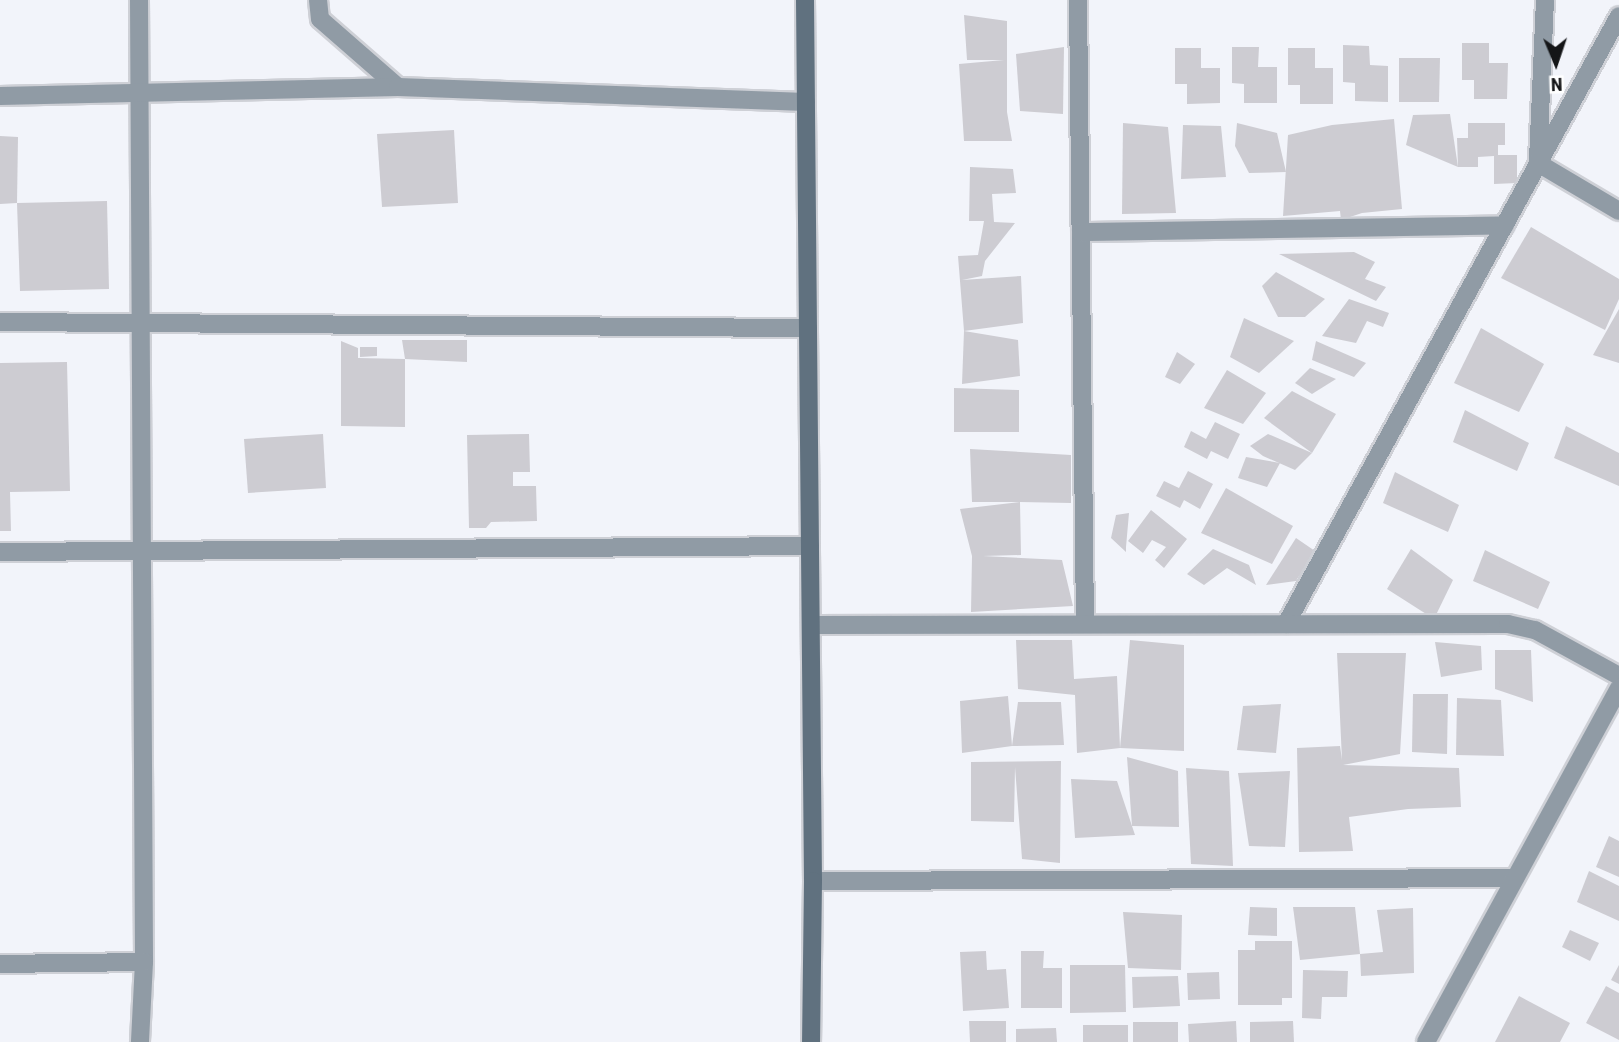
<!DOCTYPE html>
<html>
<head>
<meta charset="utf-8">
<style>
  body { margin:0 }
  #map { position:relative; width:1619px; height:1042px; overflow:hidden; background:#f2f4fa; font-family:"Roboto Condensed",sans-serif }
  div>[style] { position:absolute }
  .building>* { inset:0; background:#cdccd2 }
  .roads { filter:drop-shadow(2px 0 #ced0d6) drop-shadow(-2px 0 #ced0d6) drop-shadow(0 2px #ced0d6) drop-shadow(0 -2px #ced0d6) }
  .street>* { height:18px; margin:-9px; padding:0 9px; transform-origin:9px; border-radius:9px; background:#909ba5 }
  .secondary>* { height:18px; margin:-9px; padding:0 9px; transform-origin:9px; border-radius:9px; background:#60717f }
  span { translate:-50% -50%; white-space:nowrap; text-align:center; line-height:1.15; -webkit-text-stroke:6px #fff; paint-order:stroke }
  .north { position:absolute; left:1521px; top:28px; width:70px; height:70px; -webkit-text-stroke:5px #fff; paint-order:stroke; rotate:178deg; font-size:19px; font-weight:700; line-height:28px; text-align:center; color:#141517 }
  .north::after { content:''; display:block; margin:auto; width:24px; height:32px; background:#141517; clip-path:polygon(50% 0,100% 100%,50% 72%,0 100%) }
</style>
</head>
<body>
<div id="map">
  <div class="building">
    <i style="clip-path:polygon(964px 15px,1007px 21px,1007px 112px,1012px 141px,964px 141px,959px 64px,1004px 60px,967px 60px)"></i>
    <i style="clip-path:polygon(1462px 43px,1489px 43px,1489px 63px,1508px 63px,1507px 99px,1474px 99px,1474px 80px,1462px 80px)"></i>
    <i style="clip-path:polygon(1343px 45px,1369px 46px,1370px 65px,1388px 66px,1388px 102px,1355px 101px,1355px 83px,1343px 82px)"></i>
    <i style="clip-path:polygon(1064px 47px,1063px 114px,1020px 111px,1016px 54px)"></i>
    <i style="clip-path:polygon(1232px 47px,1259px 47px,1258px 67px,1277px 67px,1277px 103px,1244px 103px,1244px 84px,1232px 83px)"></i>
    <i style="clip-path:polygon(1175px 48px,1201px 48px,1201px 68px,1220px 68px,1220px 103px,1187px 104px,1187px 84px,1175px 84px)"></i>
    <i style="clip-path:polygon(1288px 48px,1315px 48px,1315px 68px,1333px 68px,1333px 104px,1300px 104px,1300px 85px,1288px 85px)"></i>
    <i style="clip-path:polygon(1399px 58px,1440px 58px,1439px 102px,1399px 102px)"></i>
    <i style="clip-path:polygon(1450px 114px,1458px 167px,1406px 145px,1413px 115px)"></i>
    <i style="clip-path:polygon(1394px 119px,1402px 209px,1362px 213px,1341px 220px,1340px 211px,1283px 216px,1288px 135px,1332px 125px)"></i>
    <i style="clip-path:polygon(1123px 123px,1168px 127px,1176px 213px,1122px 214px)"></i>
    <i style="clip-path:polygon(1237px 123px,1277px 133px,1286px 172px,1249px 173px,1235px 146px)"></i>
    <i style="clip-path:polygon(1468px 123px,1505px 123px,1505px 145px,1498px 145px,1498px 155px,1517px 155px,1517px 183px,1494px 184px,1494px 156px,1478px 157px,1478px 167px,1458px 167px,1457px 138px,1468px 138px)"></i>
    <i style="clip-path:polygon(1183px 125px,1221px 126px,1226px 177px,1181px 179px)"></i>
    <i style="clip-path:polygon(454px 130px,458px 203px,382px 207px,377px 134px)"></i>
    <i style="clip-path:polygon(0 136px,18px 137px,17px 203px,0 204px)"></i>
    <i style="clip-path:polygon(970px 167px,1013px 169px,1016px 193px,992px 194px,994px 222px,1015px 223px,985px 261px,982px 276px,962px 280px,1021px 276px,1023px 323px,964px 331px,958px 256px,978px 255px,984px 221px,969px 221px)"></i>
    <i style="clip-path:polygon(107px 201px,109px 289px,20px 291px,17px 203px)"></i>
    <i style="clip-path:polygon(1531px 227px,1619px 279px,1619px 299px,1605px 330px,1501px 278px)"></i>
    <i style="clip-path:polygon(1354px 252px,1375px 262px,1365px 279px,1386px 287px,1376px 301px,1279px 254px)"></i>
    <i style="clip-path:polygon(1276px 272px,1325px 299px,1305px 317px,1278px 317px,1262px 286px)"></i>
    <i style="clip-path:polygon(1349px 299px,1389px 313px,1383px 327px,1367px 321px,1356px 343px,1322px 336px)"></i>
    <i style="clip-path:polygon(1619px 309px,1619px 363px,1593px 355px)"></i>
    <i style="clip-path:polygon(1244px 318px,1294px 341px,1259px 373px,1230px 357px)"></i>
    <i style="clip-path:polygon(1481px 328px,1544px 364px,1519px 412px,1454px 383px)"></i>
    <i style="clip-path:polygon(964px 331px,1018px 340px,1020px 376px,962px 384px)"></i>
    <i style="clip-path:polygon(402px 340px,467px 340px,467px 362px,405px 359px,405px 427px,341px 426px,341px 341px,358px 348px,358px 358px,405px 359px)"></i>
    <i style="clip-path:polygon(1316px 341px,1366px 363px,1354px 377px,1312px 360px)"></i>
    <i style="clip-path:polygon(360px 347px,377px 347px,377px 356px,360px 357px)"></i>
    <i style="clip-path:polygon(1177px 352px,1195px 364px,1180px 384px,1165px 377px)"></i>
    <i style="clip-path:polygon(67px 362px,70px 491px,10px 492px,11px 531px,0 531px,0 363px)"></i>
    <i style="clip-path:polygon(1310px 368px,1336px 379px,1312px 394px,1295px 383px)"></i>
    <i style="clip-path:polygon(1227px 370px,1266px 393px,1243px 424px,1204px 408px)"></i>
    <i style="clip-path:polygon(954px 388px,1019px 390px,1019px 432px,954px 432px)"></i>
    <i style="clip-path:polygon(1292px 391px,1336px 414px,1312px 453px,1264px 418px)"></i>
    <i style="clip-path:polygon(1465px 410px,1529px 443px,1517px 471px,1453px 442px)"></i>
    <i style="clip-path:polygon(1215px 422px,1240px 434px,1228px 459px,1211px 451px,1207px 459px,1184px 447px,1191px 431px,1206px 439px)"></i>
    <i style="clip-path:polygon(1566px 426px,1619px 453px,1619px 486px,1554px 458px)"></i>
    <i style="clip-path:polygon(323px 434px,326px 488px,248px 493px,244px 439px)"></i>
    <i style="clip-path:polygon(529px 434px,530px 472px,513px 472px,513px 486px,536px 486px,537px 521px,491px 522px,486px 528px,469px 528px,467px 435px)"></i>
    <i style="clip-path:polygon(1268px 434px,1312px 453px,1295px 470px,1263px 456px,1250px 446px)"></i>
    <i style="clip-path:polygon(970px 449px,1071px 455px,1071px 503px,1020px 502px,1021px 555px,983px 556px,1062px 560px,1073px 606px,971px 612px,972px 556px,960px 509px,1020px 502px,972px 502px)"></i>
    <i style="clip-path:polygon(1246px 457px,1280px 463px,1267px 487px,1238px 478px)"></i>
    <i style="clip-path:polygon(1188px 471px,1213px 484px,1200px 509px,1184px 500px,1180px 508px,1156px 496px,1164px 481px,1179px 488px)"></i>
    <i style="clip-path:polygon(1395px 472px,1459px 505px,1448px 532px,1383px 503px)"></i>
    <i style="clip-path:polygon(1226px 488px,1293px 526px,1272px 564px,1201px 533px)"></i>
    <i style="clip-path:polygon(1151px 510px,1187px 539px,1164px 568px,1155px 560px,1166px 547px,1152px 540px,1143px 553px,1128px 541px)"></i>
    <i style="clip-path:polygon(1129px 513px,1126px 547px,1126px 552px,1111px 538px,1116px 515px)"></i>
    <i style="clip-path:polygon(1296px 538px,1315px 551px,1296px 581px,1266px 585px)"></i>
    <i style="clip-path:polygon(1213px 549px,1249px 565px,1256px 585px,1227px 568px,1204px 585px,1187px 574px)"></i>
    <i style="clip-path:polygon(1411px 549px,1453px 580px,1434px 619px,1387px 589px)"></i>
    <i style="clip-path:polygon(1485px 550px,1550px 582px,1538px 609px,1473px 581px)"></i>
    <i style="clip-path:polygon(1016px 640px,1072px 640px,1074px 679px,1117px 676px,1120px 748px,1130px 640px,1184px 645px,1184px 751px,1120px 748px,1077px 753px,1075px 695px,1018px 689px)"></i>
    <i style="clip-path:polygon(1435px 642px,1481px 646px,1482px 670px,1441px 677px)"></i>
    <i style="clip-path:polygon(1495px 650px,1531px 650px,1533px 702px,1495px 689px)"></i>
    <i style="clip-path:polygon(1337px 653px,1406px 653px,1400px 754px,1343px 765px,1459px 768px,1461px 807px,1408px 809px,1349px 817px,1353px 851px,1299px 852px,1297px 748px,1340px 746px,1342px 760px)"></i>
    <i style="clip-path:polygon(1413px 694px,1448px 694px,1447px 754px,1412px 752px)"></i>
    <i style="clip-path:polygon(1008px 696px,1012px 746px,1018px 702px,1061px 702px,1064px 745px,1012px 746px,962px 753px,960px 701px)"></i>
    <i style="clip-path:polygon(1457px 698px,1501px 700px,1504px 756px,1456px 755px)"></i>
    <i style="clip-path:polygon(1281px 704px,1276px 753px,1237px 750px,1243px 706px)"></i>
    <i style="clip-path:polygon(1127px 757px,1178px 771px,1179px 827px,1132px 826px)"></i>
    <i style="clip-path:polygon(1061px 761px,1060px 863px,1022px 859px,1015px 767px,1014px 822px,971px 821px,971px 762px)"></i>
    <i style="clip-path:polygon(1186px 768px,1229px 771px,1233px 866px,1191px 864px)"></i>
    <i style="clip-path:polygon(1290px 771px,1285px 847px,1249px 846px,1238px 773px)"></i>
    <i style="clip-path:polygon(1071px 779px,1117px 781px,1135px 835px,1075px 838px)"></i>
    <i style="clip-path:polygon(1609px 836px,1619px 841px,1619px 877px,1596px 867px)"></i>
    <i style="clip-path:polygon(1589px 871px,1619px 886px,1619px 921px,1577px 902px)"></i>
    <i style="clip-path:polygon(1250px 907px,1277px 908px,1277px 936px,1248px 935px)"></i>
    <i style="clip-path:polygon(1293px 907px,1355px 907px,1360px 954px,1300px 960px)"></i>
    <i style="clip-path:polygon(1413px 908px,1414px 973px,1361px 976px,1360px 954px,1383px 952px,1377px 910px)"></i>
    <i style="clip-path:polygon(1123px 912px,1182px 915px,1181px 970px,1128px 968px)"></i>
    <i style="clip-path:polygon(1570px 930px,1599px 943px,1590px 961px,1562px 947px)"></i>
    <i style="clip-path:polygon(1255px 941px,1292px 941px,1292px 998px,1282px 998px,1282px 1005px,1238px 1005px,1238px 950px,1255px 950px)"></i>
    <i style="clip-path:polygon(986px 951px,987px 970px,1006px 969px,1009px 1008px,963px 1011px,960px 952px)"></i>
    <i style="clip-path:polygon(1021px 951px,1044px 951px,1043px 968px,1062px 968px,1062px 1008px,1021px 1008px)"></i>
    <i style="clip-path:polygon(1070px 965px,1125px 965px,1126px 1012px,1070px 1013px)"></i>
    <i style="clip-path:polygon(1619px 965px,1619px 984px,1611px 980px)"></i>
    <i style="clip-path:polygon(1303px 970px,1348px 971px,1347px 997px,1322px 997px,1321px 1019px,1302px 1018px)"></i>
    <i style="clip-path:polygon(1219px 972px,1220px 999px,1188px 1000px,1187px 973px)"></i>
    <i style="clip-path:polygon(1178px 976px,1180px 1006px,1133px 1008px,1132px 977px)"></i>
    <i style="clip-path:polygon(1606px 986px,1619px 993px,1619px 1040px,1586px 1023px)"></i>
    <i style="clip-path:polygon(1519px 996px,1570px 1023px,1560px 1042px,1495px 1042px)"></i>
    <i style="clip-path:polygon(969px 1021px,1006px 1021px,1006px 1042px,970px 1042px)"></i>
    <i style="clip-path:polygon(1236px 1021px,1237px 1042px,1189px 1042px,1188px 1024px)"></i>
    <i style="clip-path:polygon(1293px 1021px,1294px 1042px,1250px 1042px,1250px 1022px)"></i>
    <i style="clip-path:polygon(1133px 1022px,1178px 1022px,1178px 1042px,1133px 1042px)"></i>
    <i style="clip-path:polygon(1083px 1025px,1128px 1025px,1128px 1042px,1083px 1042px)"></i>
    <i style="clip-path:polygon(1056px 1028px,1057px 1042px,1016px 1042px,1016px 1029px)"></i>
  </div>
  <div class="roads">
    <div class="street">
      <i style="left:139px;top:0;width:962px;rotate:89.7deg"></i>
      <i style="left:144px;top:962px;width:80px;rotate:92.9deg"></i>
      <i style="left:318px;top:0;width:19px;rotate:84deg"></i>
      <i style="left:320px;top:19px;width:103px;rotate:41.1deg"></i>
      <i style="left:1078px;top:0;width:624px;rotate:89.36deg"></i>
      <i style="left:1545px;top:0;width:163px;rotate:92.5deg"></i>
      <i style="left:1538px;top:163px;width:94px;rotate:30.7deg"></i>
      <i style="left:0;top:96px;width:398px;rotate:-1.3deg"></i>
      <i style="left:398px;top:87px;width:408px;rotate:2.1deg"></i>
      <i style="left:1081px;top:232px;width:424px;rotate:-0.9deg"></i>
      <i style="left:0;top:322px;width:808px;rotate:0.43deg"></i>
      <i style="left:0;top:552px;width:810px;rotate:-0.42deg"></i>
      <i style="left:1286px;top:624px;width:693px;rotate:-61.29deg"></i>
      <i style="left:811px;top:625px;width:697px;rotate:-0.08deg"></i>
      <i style="left:1508px;top:624px;width:28px;rotate:13deg"></i>
      <i style="left:1535px;top:630px;width:96px;rotate:28.7deg"></i>
      <i style="left:813px;top:881px;width:702px;rotate:-0.24deg"></i>
      <i style="left:0;top:964px;width:144px;rotate:-0.8deg"></i>
      <i style="left:1426px;top:1042px;width:403px;rotate:-61.4deg"></i>
    </div>
    <div class="secondary">
      <i style="left:805px;top:0;width:881px;rotate:89.48deg"></i>
      <i style="left:813px;top:881px;width:161px;rotate:90.7deg"></i>
    </div>
  </div>
  <div class="north">N</div>
</div>
</body>
</html>
